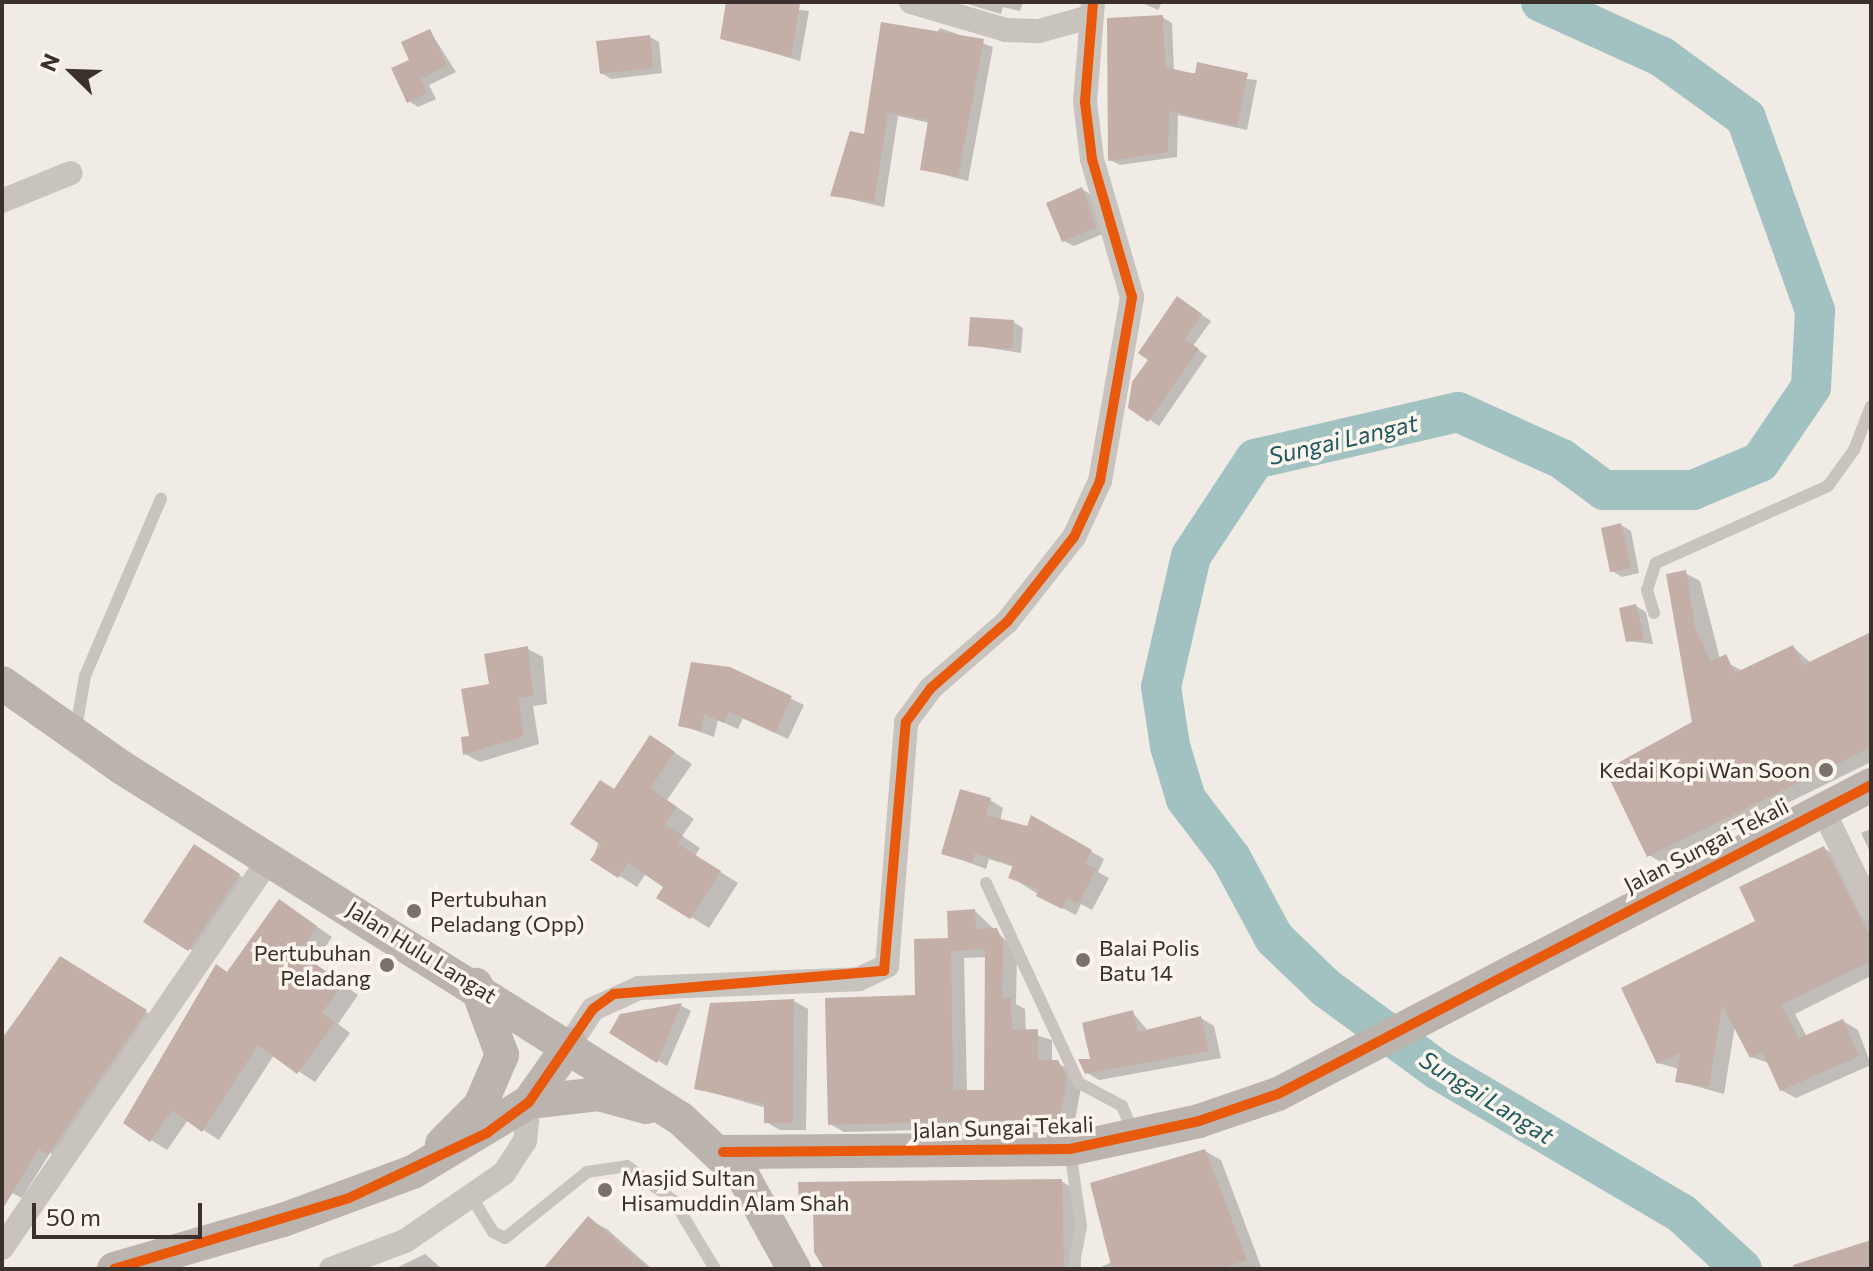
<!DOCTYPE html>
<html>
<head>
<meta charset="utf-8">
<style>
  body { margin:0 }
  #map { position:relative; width:1873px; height:1271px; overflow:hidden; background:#f0ebe5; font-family:Commissioner,sans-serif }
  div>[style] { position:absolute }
  .shadow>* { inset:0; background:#0003 }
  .river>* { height:40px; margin:-20px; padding:0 20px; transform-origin:20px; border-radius:20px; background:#a1c2c1 }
  .building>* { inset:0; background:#c3afa7 }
  .lane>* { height:12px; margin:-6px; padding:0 6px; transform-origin:6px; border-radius:6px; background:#c9c3be }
  .street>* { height:24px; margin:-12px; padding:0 12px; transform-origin:12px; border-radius:12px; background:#c9c3be }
  .secondary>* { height:34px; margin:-17px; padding:0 17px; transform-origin:17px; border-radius:17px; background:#bab3ae }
  .cycleway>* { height:10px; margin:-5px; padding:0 5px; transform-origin:5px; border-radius:5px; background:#e8590c }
  .dots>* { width:22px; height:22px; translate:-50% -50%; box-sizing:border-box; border:4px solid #fbf5ee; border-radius:50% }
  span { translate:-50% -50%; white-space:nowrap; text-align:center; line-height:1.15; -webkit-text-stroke:7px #fbf5ee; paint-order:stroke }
  .poi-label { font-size:22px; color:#3b302b }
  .right { translate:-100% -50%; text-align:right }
  .left { translate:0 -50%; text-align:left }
  .street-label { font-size:22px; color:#3b302b }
  .water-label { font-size:24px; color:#1f5a5e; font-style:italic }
  .frame { position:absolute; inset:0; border:4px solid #3b302b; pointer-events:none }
  .north { position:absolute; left:32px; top:32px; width:80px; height:80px; -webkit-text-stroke:6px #fbf5ee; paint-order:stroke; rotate:293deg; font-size:22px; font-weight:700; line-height:32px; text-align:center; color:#3b302b }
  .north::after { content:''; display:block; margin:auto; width:28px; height:36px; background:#3b302b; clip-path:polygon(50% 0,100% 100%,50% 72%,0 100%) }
  .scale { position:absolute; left:32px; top:1203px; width:170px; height:36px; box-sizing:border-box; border:4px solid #3b302b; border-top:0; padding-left:10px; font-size:24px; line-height:28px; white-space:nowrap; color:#3b302b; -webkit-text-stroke:6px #fbf5ee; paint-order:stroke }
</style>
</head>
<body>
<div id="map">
  <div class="shadow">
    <i style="clip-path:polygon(728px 2px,809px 11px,800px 61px,723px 38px)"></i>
    <i style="clip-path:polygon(960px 2px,1023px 2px,1020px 11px,1003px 7px,1001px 14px)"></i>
    <i style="clip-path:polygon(1140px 2px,1162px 2px,1158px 10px)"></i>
    <i style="clip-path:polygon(1162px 17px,1172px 23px,1174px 71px,1257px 80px,1247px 130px,1178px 115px,1177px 157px,1120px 165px,1110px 160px)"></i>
    <i style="clip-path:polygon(940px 28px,993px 47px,968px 181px,922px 169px,930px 123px,898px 116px,884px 207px,832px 195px)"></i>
    <i style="clip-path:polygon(430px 31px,456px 72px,429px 85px,436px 99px,418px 107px,409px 101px,412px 61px)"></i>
    <i style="clip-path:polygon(650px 37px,659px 42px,662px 73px,611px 79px,601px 73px)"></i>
    <i style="clip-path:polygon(1082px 189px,1091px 195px,1105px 233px,1074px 246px,1064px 241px)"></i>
    <i style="clip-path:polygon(1187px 305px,1211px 321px,1193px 346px,1207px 356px,1159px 426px,1130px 407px)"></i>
    <i style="clip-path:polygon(1013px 322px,1023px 328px,1021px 353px,970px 345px)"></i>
    <i style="clip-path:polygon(1621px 525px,1631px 531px,1639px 573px,1622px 577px,1612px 571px)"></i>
    <i style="clip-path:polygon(1685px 573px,1700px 581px,1720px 659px,1743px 671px,1793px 647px,1811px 663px,1871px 634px,1871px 762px,1664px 864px,1649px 855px,1694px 723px)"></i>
    <i style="clip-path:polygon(1636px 606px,1646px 612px,1653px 644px,1628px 641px)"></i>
    <i style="clip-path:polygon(528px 649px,543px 657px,547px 704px,533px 706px,539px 744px,480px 762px,465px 754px,492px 686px)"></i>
    <i style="clip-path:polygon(729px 669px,804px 705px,788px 739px,743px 718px,738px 729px,718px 720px,714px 737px,681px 725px)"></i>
    <i style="clip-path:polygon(651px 737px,692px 764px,667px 800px,694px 819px,682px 836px,700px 848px,695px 856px,738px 883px,709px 928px,659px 897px,666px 887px,646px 873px,637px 887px,593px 859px,615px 791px)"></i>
    <i style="clip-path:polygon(990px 800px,1003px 808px,1000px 821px,1028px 828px,1032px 817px,1104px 859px,1098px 872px,1109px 878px,1092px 910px,1081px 904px,1076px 915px,1052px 903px,1011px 877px,1014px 867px,989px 859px,986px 869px,944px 853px)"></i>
    <i style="clip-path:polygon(1871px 829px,1871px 854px,1861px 833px)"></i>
    <i style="clip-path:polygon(1823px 848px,1838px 856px,1871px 921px,1871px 976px,1795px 1014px,1807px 1037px,1843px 1021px,1858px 1030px,1871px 1065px,1796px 1098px,1781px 1090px,1769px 1063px,1751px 1057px,1735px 1025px,1724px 1094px,1677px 1081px,1679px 1069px,1658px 1063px,1758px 922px)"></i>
    <i style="clip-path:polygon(209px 855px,254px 885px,204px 958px,146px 922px)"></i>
    <i style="clip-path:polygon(280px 901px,332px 937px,314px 963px,358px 995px,338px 1024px,350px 1033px,315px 1082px,274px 1055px,219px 1140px,188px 1120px,167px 1150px,151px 1140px,229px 974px)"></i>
    <i style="clip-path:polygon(evenodd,975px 911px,1017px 951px,1016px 1004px,1025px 1009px,1026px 1032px,1052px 1040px,1052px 1062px,1073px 1070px,1081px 1087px,1074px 1126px,844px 1132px,830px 1124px,975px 911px,987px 957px,986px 1092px,967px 1092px,964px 958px,987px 957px)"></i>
    <i style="clip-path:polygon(60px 959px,156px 1018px,59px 1158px,50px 1153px,22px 1198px,2px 1188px,2px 1038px)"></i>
    <i style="clip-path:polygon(794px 1001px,808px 1009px,806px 1130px,780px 1130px,766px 1122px,766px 1108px,696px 1088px)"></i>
    <i style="clip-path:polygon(682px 1006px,691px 1011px,667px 1066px,612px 1032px,622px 1015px)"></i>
    <i style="clip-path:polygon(1133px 1013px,1148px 1031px,1201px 1018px,1214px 1026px,1221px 1058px,1099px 1080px,1086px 1072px)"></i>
    <i style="clip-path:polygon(1205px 1151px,1221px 1160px,1262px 1269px,1097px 1269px,1112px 1262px)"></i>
    <i style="clip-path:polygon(1061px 1181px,1078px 1191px,1081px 1269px,826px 1269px,815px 1216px,801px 1207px)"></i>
    <i style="clip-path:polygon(588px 1219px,607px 1229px,652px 1269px,546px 1269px)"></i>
    <i style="clip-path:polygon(425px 1254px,442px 1269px,394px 1269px)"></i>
  </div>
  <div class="river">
    <i style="left:1541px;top:2px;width:133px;rotate:24.4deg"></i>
    <i style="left:1662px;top:57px;width:104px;rotate:36deg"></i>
    <i style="left:1746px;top:118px;width:205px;rotate:70.3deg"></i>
    <i style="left:1815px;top:311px;width:76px;rotate:93deg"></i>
    <i style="left:1811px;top:387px;width:91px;rotate:124.2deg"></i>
    <i style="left:1760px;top:462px;width:73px;rotate:157.3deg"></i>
    <i style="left:1693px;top:490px;width:89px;rotate:180deg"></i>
    <i style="left:1604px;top:490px;width:52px;rotate:-143.6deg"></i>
    <i style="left:1562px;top:459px;width:114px;rotate:-155.7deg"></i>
    <i style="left:1458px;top:412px;width:208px;rotate:167deg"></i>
    <i style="left:1255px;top:459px;width:116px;rotate:123.4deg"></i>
    <i style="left:1191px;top:556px;width:134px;rotate:102.9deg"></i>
    <i style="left:1161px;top:687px;width:60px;rotate:81.3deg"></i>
    <i style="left:1170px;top:746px;width:55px;rotate:73.2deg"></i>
    <i style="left:1186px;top:799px;width:74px;rotate:52.7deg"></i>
    <i style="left:1231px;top:858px;width:91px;rotate:61.7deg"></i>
    <i style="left:1274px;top:938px;width:72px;rotate:43.9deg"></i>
    <i style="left:1326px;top:988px;width:139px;rotate:36.2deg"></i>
    <i style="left:1438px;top:1070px;width:282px;rotate:30.5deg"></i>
    <i style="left:1681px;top:1213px;width:83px;rotate:42.6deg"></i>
  </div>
  <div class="building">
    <i style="clip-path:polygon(726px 2px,800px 4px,791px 57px,720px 39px)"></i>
    <i style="clip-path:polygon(1163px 15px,1165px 67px,1195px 74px,1197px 62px,1248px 73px,1237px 126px,1169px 111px,1168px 152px,1108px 161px,1107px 18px)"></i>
    <i style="clip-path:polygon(881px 22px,984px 39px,958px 177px,920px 170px,928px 120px,888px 112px,874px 202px,830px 196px,850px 131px,864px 134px)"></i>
    <i style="clip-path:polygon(430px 29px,447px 66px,420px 79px,427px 93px,407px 103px,391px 68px,409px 60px,401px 42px)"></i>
    <i style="clip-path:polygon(650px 35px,653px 68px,600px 74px,596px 41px)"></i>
    <i style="clip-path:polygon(1082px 187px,1096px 227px,1062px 242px,1046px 203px)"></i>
    <i style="clip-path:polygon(1177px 296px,1202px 314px,1185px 339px,1199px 349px,1148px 422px,1128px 408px,1132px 382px,1148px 360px,1138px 353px)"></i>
    <i style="clip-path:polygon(970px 317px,1014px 320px,1012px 349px,968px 346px)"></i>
    <i style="clip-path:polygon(1621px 523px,1631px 568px,1610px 572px,1601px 528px)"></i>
    <i style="clip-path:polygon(1686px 570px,1695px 628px,1711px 662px,1726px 654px,1735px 673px,1793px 645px,1803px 665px,1871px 632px,1871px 747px,1647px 857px,1605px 770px,1692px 722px,1666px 574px)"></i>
    <i style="clip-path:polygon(1636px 604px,1644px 639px,1626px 642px,1619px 608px)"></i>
    <i style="clip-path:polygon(528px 646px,533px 696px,518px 698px,524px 736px,463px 755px,461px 737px,469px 736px,461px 689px,489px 684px,484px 654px)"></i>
    <i style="clip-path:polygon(691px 662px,730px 667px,792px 696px,775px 733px,729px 712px,724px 723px,704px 714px,701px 731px,678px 726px)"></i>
    <i style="clip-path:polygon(650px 735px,675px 752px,650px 788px,677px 807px,665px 824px,683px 836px,678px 844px,721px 871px,690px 919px,656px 898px,663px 887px,628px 863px,618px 878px,590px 860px,601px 845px,570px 824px,600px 780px,614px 789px)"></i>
    <i style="clip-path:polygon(960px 789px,991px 798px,986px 815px,1027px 826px,1031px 815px,1092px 850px,1085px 863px,1096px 869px,1078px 904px,1067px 898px,1062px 909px,1036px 896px,1039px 889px,1008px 878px,1013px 865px,975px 853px,972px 863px,941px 854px)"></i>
    <i style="clip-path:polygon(194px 844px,240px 874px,188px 951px,143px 922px)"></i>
    <i style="clip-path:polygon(1824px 846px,1871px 938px,1871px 961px,1781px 1005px,1799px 1038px,1843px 1019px,1859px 1056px,1780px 1091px,1762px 1051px,1750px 1058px,1722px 1005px,1709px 1087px,1675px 1082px,1680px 1053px,1657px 1064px,1621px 988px,1755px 921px,1739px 887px)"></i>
    <i style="clip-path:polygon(279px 899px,317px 926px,299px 952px,343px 984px,322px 1013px,335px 1022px,297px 1074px,258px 1045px,202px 1132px,172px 1110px,150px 1142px,123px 1123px,216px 964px,227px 972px)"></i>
    <i style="clip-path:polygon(evenodd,975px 909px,976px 929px,997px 928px,1003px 941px,1002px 998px,1011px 998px,1012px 1030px,1038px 1029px,1038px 1060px,1058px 1060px,1067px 1078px,1060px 1119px,828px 1125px,825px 998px,915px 995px,914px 939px,948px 938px,947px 911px,975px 909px,985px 949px,984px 1090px,953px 1090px,951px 951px,985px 949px)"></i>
    <i style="clip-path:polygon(60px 956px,147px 1010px,48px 1155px,39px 1149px,2px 1210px,2px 1040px)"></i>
    <i style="clip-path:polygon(794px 999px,793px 1123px,764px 1123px,764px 1104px,694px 1089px,710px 1003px)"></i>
    <i style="clip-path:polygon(682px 1003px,657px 1063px,609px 1033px,620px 1014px)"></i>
    <i style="clip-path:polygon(1133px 1010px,1138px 1032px,1201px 1016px,1209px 1051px,1085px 1074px,1078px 1059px,1090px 1059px,1082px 1023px)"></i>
    <i style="clip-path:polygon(1205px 1149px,1247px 1260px,1220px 1269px,1112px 1269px,1090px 1183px)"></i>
    <i style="clip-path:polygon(1062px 1179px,1064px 1269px,824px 1269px,814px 1252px,813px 1208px,799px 1208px,798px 1182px)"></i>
    <i style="clip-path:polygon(588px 1216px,649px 1269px,543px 1269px)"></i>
    <i style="clip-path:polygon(1871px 1240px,1871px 1269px,1794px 1269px,1793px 1265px)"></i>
  </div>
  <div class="lane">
    <i style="left:1654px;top:613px;width:24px;rotate:-107deg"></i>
    <i style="left:1647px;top:590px;width:28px;rotate:-72deg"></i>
    <i style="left:1656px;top:563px;width:188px;rotate:-24.1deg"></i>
    <i style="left:1828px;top:486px;width:44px;rotate:-54.2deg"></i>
    <i style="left:1854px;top:450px;width:47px;rotate:-68.9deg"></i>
    <i style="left:76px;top:729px;width:54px;rotate:-80.4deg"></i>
    <i style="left:85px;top:676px;width:193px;rotate:-66.8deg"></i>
    <i style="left:986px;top:883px;width:221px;rotate:65.1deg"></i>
    <i style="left:1079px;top:1083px;width:49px;rotate:28.1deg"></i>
    <i style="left:1122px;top:1106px;width:30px;rotate:67deg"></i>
    <i style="left:1070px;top:1150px;width:77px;rotate:81.8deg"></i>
    <i style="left:1081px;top:1226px;width:44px;rotate:100.5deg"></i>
    <i style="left:471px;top:1196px;width:42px;rotate:58.6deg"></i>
    <i style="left:493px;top:1232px;width:13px;rotate:27deg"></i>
    <i style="left:505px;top:1238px;width:105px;rotate:-38.8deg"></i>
    <i style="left:587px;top:1172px;width:40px;rotate:-8.5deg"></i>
    <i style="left:627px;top:1166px;width:59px;rotate:36.7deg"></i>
    <i style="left:674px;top:1201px;width:79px;rotate:58.9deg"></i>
  </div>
  <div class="street">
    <i style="left:911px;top:2px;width:99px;rotate:16.4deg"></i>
    <i style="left:1006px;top:30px;width:33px;rotate:2deg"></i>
    <i style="left:1039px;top:31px;width:53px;rotate:-15.4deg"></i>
    <i style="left:2px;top:201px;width:74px;rotate:-22.1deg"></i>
    <i style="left:1822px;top:808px;width:112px;rotate:64.1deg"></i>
    <i style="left:570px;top:1044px;width:42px;rotate:-56.7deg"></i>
    <i style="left:593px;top:1009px;width:51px;rotate:-24.5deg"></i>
    <i style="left:639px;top:988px;width:220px;rotate:-2.3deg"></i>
    <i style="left:859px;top:979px;width:31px;rotate:-25deg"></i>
    <i style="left:887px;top:966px;width:245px;rotate:-85.5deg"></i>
    <i style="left:906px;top:722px;width:42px;rotate:-53.7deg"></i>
    <i style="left:931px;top:688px;width:101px;rotate:-41deg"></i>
    <i style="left:1007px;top:622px;width:108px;rotate:-51.8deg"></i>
    <i style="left:1074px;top:537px;width:62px;rotate:-65.1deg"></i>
    <i style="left:1100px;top:481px;width:187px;rotate:-80.1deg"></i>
    <i style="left:1132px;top:297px;width:144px;rotate:-106.2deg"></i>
    <i style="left:1092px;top:159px;width:57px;rotate:-97deg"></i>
    <i style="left:1085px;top:102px;width:100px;rotate:-85.4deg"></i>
    <i style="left:2px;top:1248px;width:475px;rotate:-55.5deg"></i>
    <i style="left:331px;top:1269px;width:79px;rotate:-20.7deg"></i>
    <i style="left:405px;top:1241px;width:120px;rotate:-34.5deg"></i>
    <i style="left:504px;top:1173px;width:38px;rotate:-57deg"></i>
    <i style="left:525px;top:1141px;width:39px;rotate:-84deg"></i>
  </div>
  <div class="secondary">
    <i style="left:2px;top:683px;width:146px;rotate:35.2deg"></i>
    <i style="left:121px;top:767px;width:661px;rotate:32.15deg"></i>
    <i style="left:681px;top:1119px;width:86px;rotate:43.1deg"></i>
    <i style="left:744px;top:1178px;width:104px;rotate:61.2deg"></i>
    <i style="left:529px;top:1102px;width:70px;rotate:-6.5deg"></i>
    <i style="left:599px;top:1094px;width:49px;rotate:15.5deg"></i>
    <i style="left:442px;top:1144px;width:54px;rotate:-45deg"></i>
    <i style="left:480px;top:1106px;width:56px;rotate:-66.7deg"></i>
    <i style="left:502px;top:1055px;width:75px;rotate:-110.4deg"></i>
    <i style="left:723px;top:1152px;width:347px;rotate:-0.5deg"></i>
    <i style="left:1070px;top:1149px;width:132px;rotate:-12.2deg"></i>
    <i style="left:1199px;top:1121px;width:83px;rotate:-18.9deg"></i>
    <i style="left:1278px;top:1094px;width:669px;rotate:-27.52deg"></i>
    <i style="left:114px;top:1269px;width:176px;rotate:-16.2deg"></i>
    <i style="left:283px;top:1220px;width:139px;rotate:-20.3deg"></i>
    <i style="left:413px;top:1172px;width:135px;rotate:-31.1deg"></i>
    <i style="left:529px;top:1102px;width:71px;rotate:-54.7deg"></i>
  </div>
  <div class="cycleway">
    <i style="left:723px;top:1152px;width:347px;rotate:-0.5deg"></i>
    <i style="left:1070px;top:1149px;width:132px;rotate:-12.2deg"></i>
    <i style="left:1199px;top:1121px;width:83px;rotate:-18.9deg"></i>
    <i style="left:1278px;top:1094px;width:669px;rotate:-27.52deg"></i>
    <i style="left:114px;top:1269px;width:245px;rotate:-16.8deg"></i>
    <i style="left:349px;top:1198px;width:153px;rotate:-25.2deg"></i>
    <i style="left:487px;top:1133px;width:52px;rotate:-36.4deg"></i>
    <i style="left:529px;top:1102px;width:113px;rotate:-55.5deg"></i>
    <i style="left:593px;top:1009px;width:26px;rotate:-36deg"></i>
    <i style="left:614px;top:994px;width:271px;rotate:-4.9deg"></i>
    <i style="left:884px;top:971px;width:250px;rotate:-85deg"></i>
    <i style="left:906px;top:722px;width:42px;rotate:-53.7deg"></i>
    <i style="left:931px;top:688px;width:101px;rotate:-41deg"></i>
    <i style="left:1007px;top:622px;width:108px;rotate:-51.8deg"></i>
    <i style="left:1074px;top:537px;width:62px;rotate:-65.1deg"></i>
    <i style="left:1100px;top:481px;width:187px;rotate:-80.1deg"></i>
    <i style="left:1132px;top:297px;width:144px;rotate:-106.2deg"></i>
    <i style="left:1092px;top:159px;width:57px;rotate:-97deg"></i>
    <i style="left:1085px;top:102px;width:100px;rotate:-85.4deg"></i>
  </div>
  <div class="dots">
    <i style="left:1826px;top:770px;background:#7a716c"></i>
    <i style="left:414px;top:911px;background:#7a716c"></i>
    <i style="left:1083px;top:960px;background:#7a716c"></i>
    <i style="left:387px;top:965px;background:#7a716c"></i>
    <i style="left:605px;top:1190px;background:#7a716c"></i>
  </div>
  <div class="poi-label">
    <span class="right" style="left:1810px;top:770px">Kedai Kopi Wan Soon</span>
    <span class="left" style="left:430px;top:911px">Pertubuhan<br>Peladang (Opp)</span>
    <span class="left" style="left:1099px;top:960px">Balai Polis<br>Batu 14</span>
    <span class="right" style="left:371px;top:965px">Pertubuhan<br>Peladang</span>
    <span class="left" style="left:621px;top:1190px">Masjid Sultan<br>Hisamuddin Alam Shah</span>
  </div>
  <div class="street-label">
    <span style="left:1706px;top:845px;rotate:-27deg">Jalan Sungai Tekali</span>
    <span style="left:422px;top:952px;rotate:32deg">Jalan Hulu Langat</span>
    <span style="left:1003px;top:1127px;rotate:-2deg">Jalan Sungai Tekali</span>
  </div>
  <div class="water-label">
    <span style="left:1343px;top:439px;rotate:-13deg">Sungai Langat</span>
    <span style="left:1487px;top:1097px;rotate:32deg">Sungai Langat</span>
  </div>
  <div class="frame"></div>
  <div class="north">N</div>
  <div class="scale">50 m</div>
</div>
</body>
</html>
